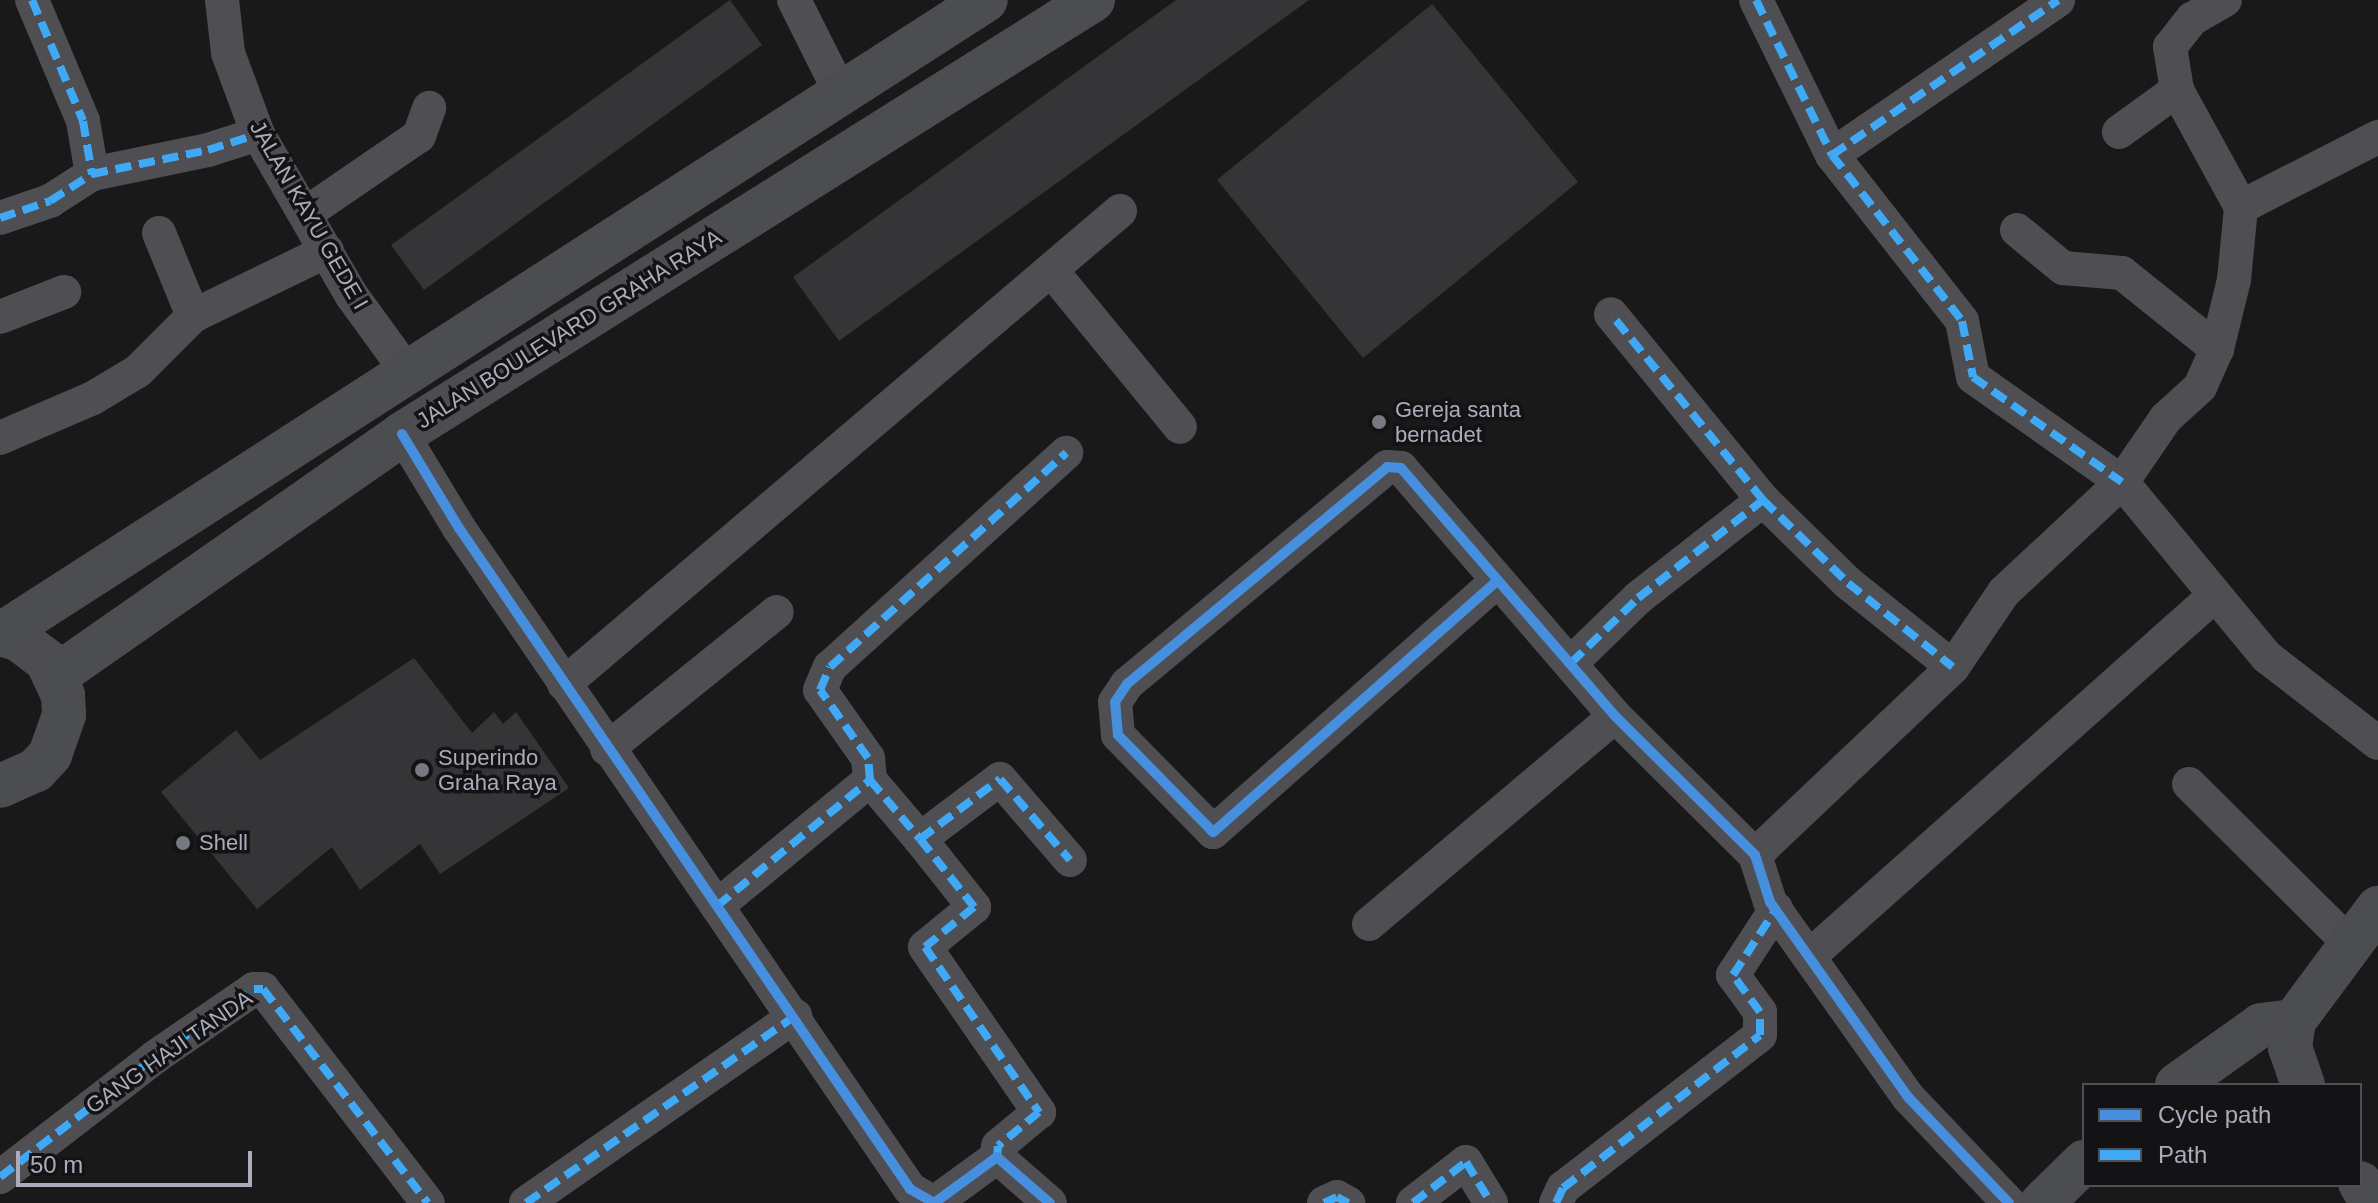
<!DOCTYPE html>
<html>
<head>
<meta charset="utf-8">
<style>
  body { margin:0 }
  #map { position:relative; width:2378px; height:1203px; overflow:hidden; background:#191919; font-family:Arial,sans-serif }
  div>[style] { position:absolute }
  .building>* { inset:0; background:#353537 }
  .street>* { height:34px; margin:-17px; padding:0 17px; transform-origin:17px; border-radius:17px; background:#4f4f53 }
  .secondary>* { height:44px; margin:-22px; padding:0 22px; transform-origin:22px; border-radius:22px; background:#4c4d51 }
  .quiet>* { height:8px; margin-top:-4px; transform-origin:0; background:repeating-linear-gradient(90deg,#3fa9f5 0 16px,transparent 0 24px) }
  .cycleway>* { height:10px; margin:-5px; padding:0 5px; transform-origin:5px; border-radius:5px; background:#468fdf }
  .dots>* { width:22px; height:22px; translate:-50% -50%; box-sizing:border-box; border:4px solid #131315; border-radius:50% }
  span { translate:-50% -50%; white-space:nowrap; text-align:center; line-height:1.15; -webkit-text-stroke:7px #131315; paint-order:stroke }
  .street-label { font-size:22px; color:#aaacba }
  .poi-label { font-size:22px; color:#aaacba }
  .left { translate:0 -50%; text-align:left }
  .legend { position:absolute; left:2082px; top:1083px; width:280px; height:104px; box-sizing:border-box; background:#131315; border:2px solid #4f5057; margin:0; padding:10px 14px; list-style:none; font-size:24px; color:#aaacba }
  .legend li { display:flex; align-items:center; gap:16px; height:40px }
  .legend b { width:40px; border:2px solid #4f5057 }
  .scale { position:absolute; left:16px; top:1151px; width:236px; height:36px; box-sizing:border-box; border:4px solid #aaacba; border-top:0; padding-left:10px; font-size:24px; line-height:28px; white-space:nowrap; color:#aaacba; -webkit-text-stroke:6px #131315; paint-order:stroke }
</style>
</head>
<body>
<div id="map">
  <div class="building">
    <i style="clip-path:polygon(730px 0,762px 45px,424px 290px,391px 245px)"></i>
    <i style="clip-path:polygon(1176px 0,1309px 0,839px 341px,793px 277px)"></i>
    <i style="clip-path:polygon(1432px 4px,1578px 182px,1363px 358px,1217px 180px)"></i>
    <i style="clip-path:polygon(414px 658px,472px 733px,494px 712px,503px 724px,516px 712px,569px 788px,440px 874px,420px 844px,360px 890px,332px 847px,257px 909px,161px 792px,236px 730px,260px 760px)"></i>
  </div>
  <div class="street">
    <i style="left:32px;top:0;width:131px;rotate:67.1deg"></i>
    <i style="left:83px;top:121px;width:54px;rotate:80.4deg"></i>
    <i style="left:222px;top:0;width:53px;rotate:83.5deg"></i>
    <i style="left:228px;top:53px;width:86px;rotate:69.7deg"></i>
    <i style="left:258px;top:134px;width:187px;rotate:59.9deg"></i>
    <i style="left:352px;top:296px;width:95px;rotate:54deg"></i>
    <i style="left:794px;top:0;width:101px;rotate:63.4deg"></i>
    <i style="left:1756px;top:0;width:173px;rotate:63.9deg"></i>
    <i style="left:1832px;top:155px;width:211px;rotate:51.9deg"></i>
    <i style="left:1962px;top:321px;width:57px;rotate:78.9deg"></i>
    <i style="left:1973px;top:377px;width:182px;rotate:35.2deg"></i>
    <i style="left:2122px;top:482px;width:227px;rotate:50.4deg"></i>
    <i style="left:2267px;top:657px;width:140px;rotate:37.8deg"></i>
    <i style="left:2119px;top:132px;width:72px;rotate:-35.9deg"></i>
    <i style="left:1832px;top:155px;width:274px;rotate:-34.4deg"></i>
    <i style="left:2241px;top:207px;width:154px;rotate:-27.1deg"></i>
    <i style="left:305px;top:214px;width:138px;rotate:-34.4deg"></i>
    <i style="left:419px;top:136px;width:30px;rotate:-70deg"></i>
    <i style="left:0;top:218px;width:53px;rotate:-18.8deg"></i>
    <i style="left:50px;top:201px;width:50px;rotate:-32.7deg"></i>
    <i style="left:92px;top:174px;width:118px;rotate:-11.7deg"></i>
    <i style="left:208px;top:150px;width:52px;rotate:-17.7deg"></i>
    <i style="left:2017px;top:230px;width:60px;rotate:39.6deg"></i>
    <i style="left:2063px;top:268px;width:59px;rotate:4.8deg"></i>
    <i style="left:2122px;top:273px;width:122px;rotate:38.7deg"></i>
    <i style="left:159px;top:233px;width:90px;rotate:67.7deg"></i>
    <i style="left:1051px;top:270px;width:203px;rotate:50.6deg"></i>
    <i style="left:0;top:317px;width:69px;rotate:-21.3deg"></i>
    <i style="left:402px;top:434px;width:110px;rotate:58.8deg"></i>
    <i style="left:459px;top:528px;width:800px;rotate:55.69deg"></i>
    <i style="left:910px;top:1189px;width:28px;rotate:30deg"></i>
    <i style="left:934px;top:1203px;width:78px;rotate:-36.1deg"></i>
    <i style="left:997px;top:1157px;width:70px;rotate:41deg"></i>
    <i style="left:0;top:438px;width:101px;rotate:-23.3deg"></i>
    <i style="left:93px;top:398px;width:52px;rotate:-31deg"></i>
    <i style="left:138px;top:371px;width:78px;rotate:-45deg"></i>
    <i style="left:193px;top:316px;width:149px;rotate:-25.9deg"></i>
    <i style="left:1763px;top:500px;width:119px;rotate:44.3deg"></i>
    <i style="left:1848px;top:583px;width:134px;rotate:38.7deg"></i>
    <i style="left:1497px;top:581px;width:379px;rotate:138.5deg"></i>
    <i style="left:1213px;top:832px;width:136px;rotate:-134.4deg"></i>
    <i style="left:1118px;top:735px;width:33px;rotate:-95deg"></i>
    <i style="left:1115px;top:702px;width:22px;rotate:-56deg"></i>
    <i style="left:1127px;top:684px;width:339px;rotate:-39.8deg"></i>
    <i style="left:1387px;top:467px;width:14px;rotate:4deg"></i>
    <i style="left:1401px;top:468px;width:328px;rotate:49.2deg"></i>
    <i style="left:1615px;top:716px;width:197px;rotate:44.8deg"></i>
    <i style="left:1755px;top:855px;width:49px;rotate:72.3deg"></i>
    <i style="left:1770px;top:902px;width:239px;rotate:54.7deg"></i>
    <i style="left:1908px;top:1097px;width:146px;rotate:46.4deg"></i>
    <i style="left:1571px;top:663px;width:93px;rotate:-44.1deg"></i>
    <i style="left:1638px;top:598px;width:159px;rotate:-38.1deg"></i>
    <i style="left:1763px;top:500px;width:240px;rotate:-129.3deg"></i>
    <i style="left:564px;top:684px;width:730px;rotate:-40.39deg"></i>
    <i style="left:607px;top:749px;width:218px;rotate:-38.9deg"></i>
    <i style="left:870px;top:780px;width:77px;rotate:49.7deg"></i>
    <i style="left:920px;top:839px;width:100px;rotate:-36.9deg"></i>
    <i style="left:1000px;top:779px;width:107px;rotate:49.2deg"></i>
    <i style="left:2189px;top:784px;width:224px;rotate:44.8deg"></i>
    <i style="left:920px;top:839px;width:87px;rotate:51.5deg"></i>
    <i style="left:974px;top:907px;width:63px;rotate:140.8deg"></i>
    <i style="left:925px;top:947px;width:201px;rotate:55.4deg"></i>
    <i style="left:1039px;top:1112px;width:53px;rotate:140.3deg"></i>
    <i style="left:998px;top:1146px;width:11px;rotate:95deg"></i>
    <i style="left:1755px;top:855px;width:273px;rotate:-43.5deg"></i>
    <i style="left:1953px;top:667px;width:91px;rotate:-55.8deg"></i>
    <i style="left:2004px;top:592px;width:161px;rotate:-43deg"></i>
    <i style="left:2122px;top:482px;width:78px;rotate:-55.5deg"></i>
    <i style="left:2166px;top:418px;width:46px;rotate:-42.4deg"></i>
    <i style="left:2200px;top:387px;width:42px;rotate:-65.9deg"></i>
    <i style="left:2217px;top:349px;width:71px;rotate:-76.2deg"></i>
    <i style="left:2234px;top:280px;width:73px;rotate:-84.5deg"></i>
    <i style="left:2241px;top:207px;width:133px;rotate:-118.7deg"></i>
    <i style="left:2177px;top:90px;width:44px;rotate:-99.2deg"></i>
    <i style="left:2170px;top:47px;width:36px;rotate:-52deg"></i>
    <i style="left:2192px;top:19px;width:38px;rotate:-30deg"></i>
    <i style="left:717px;top:906px;width:198px;rotate:-39.5deg"></i>
    <i style="left:870px;top:780px;width:22px;rotate:-95deg"></i>
    <i style="left:868px;top:758px;width:83px;rotate:-125.2deg"></i>
    <i style="left:820px;top:690px;width:25px;rotate:-67deg"></i>
    <i style="left:830px;top:667px;width:319px;rotate:-42.2deg"></i>
    <i style="left:1369px;top:924px;width:322px;rotate:-40.2deg"></i>
    <i style="left:1812px;top:954px;width:538px;rotate:-41.69deg"></i>
    <i style="left:0;top:1177px;width:196px;rotate:-37.7deg"></i>
    <i style="left:155px;top:1057px;width:120px;rotate:-34.5deg"></i>
    <i style="left:254px;top:989px;width:9px"></i>
    <i style="left:263px;top:989px;width:270px;rotate:52.4deg"></i>
    <i style="left:526px;top:1203px;width:328px;rotate:-34.8deg"></i>
    <i style="left:1324px;top:1203px;width:14px;rotate:-25deg"></i>
    <i style="left:1337px;top:1197px;width:13px;rotate:29deg"></i>
    <i style="left:1413px;top:1203px;width:67px;rotate:-37.7deg"></i>
    <i style="left:1466px;top:1162px;width:48px;rotate:58.6deg"></i>
    <i style="left:1556px;top:1203px;width:17px;rotate:-65deg"></i>
    <i style="left:1563px;top:1188px;width:249px;rotate:-37.8deg"></i>
    <i style="left:1760px;top:1035px;width:23px;rotate:-90deg"></i>
    <i style="left:1760px;top:1012px;width:46px;rotate:-126.1deg"></i>
    <i style="left:1733px;top:975px;width:79px;rotate:-56.9deg"></i>
  </div>
  <div class="secondary">
    <i style="left:0;top:634px;width:19px;rotate:16deg"></i>
    <i style="left:18px;top:639px;width:36px;rotate:37deg"></i>
    <i style="left:47px;top:661px;width:38px;rotate:65deg"></i>
    <i style="left:63px;top:695px;width:20px;rotate:87deg"></i>
    <i style="left:64px;top:715px;width:42px;rotate:109.3deg"></i>
    <i style="left:50px;top:755px;width:21px;rotate:133deg"></i>
    <i style="left:36px;top:770px;width:39px;rotate:156deg"></i>
    <i style="left:1px;top:634px;width:1171px;rotate:-32.77deg"></i>
    <i style="left:57px;top:675px;width:421px;rotate:-34.9deg"></i>
    <i style="left:402px;top:434px;width:816px;rotate:-32.13deg"></i>
    <i style="left:2177px;top:1085px;width:103px;rotate:-35.5deg"></i>
    <i style="left:2261px;top:1025px;width:33px;rotate:-7deg"></i>
    <i style="left:2303px;top:1085px;width:39px;rotate:-109deg"></i>
    <i style="left:2290px;top:1048px;width:27px;rotate:-82deg"></i>
    <i style="left:2294px;top:1021px;width:141px;rotate:-53.4deg"></i>
    <i style="left:2360px;top:1183px;width:23px;rotate:59deg"></i>
    <i style="left:2042px;top:1203px;width:59px;rotate:-44.3deg"></i>
  </div>
  <div class="quiet">
    <i style="left:32px;top:0;width:131px;rotate:67.1deg"></i>
    <i style="left:83px;top:121px;width:54px;rotate:80.4deg"></i>
    <i style="left:1756px;top:0;width:173px;rotate:63.9deg"></i>
    <i style="left:1832px;top:155px;width:211px;rotate:51.9deg"></i>
    <i style="left:1962px;top:321px;width:57px;rotate:78.9deg"></i>
    <i style="left:1973px;top:377px;width:182px;rotate:35.2deg"></i>
    <i style="left:1832px;top:155px;width:274px;rotate:-34.4deg"></i>
    <i style="left:0;top:218px;width:53px;rotate:-18.8deg"></i>
    <i style="left:50px;top:201px;width:50px;rotate:-32.7deg"></i>
    <i style="left:92px;top:174px;width:118px;rotate:-11.7deg"></i>
    <i style="left:208px;top:150px;width:52px;rotate:-17.7deg"></i>
    <i style="left:1763px;top:500px;width:119px;rotate:44.3deg"></i>
    <i style="left:1848px;top:583px;width:134px;rotate:38.7deg"></i>
    <i style="left:1571px;top:663px;width:93px;rotate:-44.1deg"></i>
    <i style="left:1638px;top:598px;width:159px;rotate:-38.1deg"></i>
    <i style="left:1763px;top:500px;width:240px;rotate:-129.3deg"></i>
    <i style="left:870px;top:780px;width:77px;rotate:49.7deg"></i>
    <i style="left:920px;top:839px;width:100px;rotate:-36.9deg"></i>
    <i style="left:1000px;top:779px;width:107px;rotate:49.2deg"></i>
    <i style="left:920px;top:839px;width:87px;rotate:51.5deg"></i>
    <i style="left:974px;top:907px;width:63px;rotate:140.8deg"></i>
    <i style="left:925px;top:947px;width:201px;rotate:55.4deg"></i>
    <i style="left:1039px;top:1112px;width:53px;rotate:140.3deg"></i>
    <i style="left:998px;top:1146px;width:11px;rotate:95deg"></i>
    <i style="left:717px;top:906px;width:198px;rotate:-39.5deg"></i>
    <i style="left:870px;top:780px;width:22px;rotate:-95deg"></i>
    <i style="left:868px;top:758px;width:83px;rotate:-125.2deg"></i>
    <i style="left:820px;top:690px;width:25px;rotate:-67deg"></i>
    <i style="left:830px;top:667px;width:319px;rotate:-42.2deg"></i>
    <i style="left:0;top:1177px;width:196px;rotate:-37.7deg"></i>
    <i style="left:155px;top:1057px;width:120px;rotate:-34.5deg"></i>
    <i style="left:254px;top:989px;width:9px"></i>
    <i style="left:263px;top:989px;width:270px;rotate:52.4deg"></i>
    <i style="left:526px;top:1203px;width:328px;rotate:-34.8deg"></i>
    <i style="left:1324px;top:1203px;width:14px;rotate:-25deg"></i>
    <i style="left:1337px;top:1197px;width:13px;rotate:29deg"></i>
    <i style="left:1413px;top:1203px;width:67px;rotate:-37.7deg"></i>
    <i style="left:1466px;top:1162px;width:48px;rotate:58.6deg"></i>
    <i style="left:1556px;top:1203px;width:17px;rotate:-65deg"></i>
    <i style="left:1563px;top:1188px;width:249px;rotate:-37.8deg"></i>
    <i style="left:1760px;top:1035px;width:23px;rotate:-90deg"></i>
    <i style="left:1760px;top:1012px;width:46px;rotate:-126.1deg"></i>
    <i style="left:1733px;top:975px;width:79px;rotate:-56.9deg"></i>
  </div>
  <div class="cycleway">
    <i style="left:402px;top:434px;width:110px;rotate:58.8deg"></i>
    <i style="left:459px;top:528px;width:800px;rotate:55.69deg"></i>
    <i style="left:910px;top:1189px;width:28px;rotate:30deg"></i>
    <i style="left:934px;top:1203px;width:78px;rotate:-36.1deg"></i>
    <i style="left:997px;top:1157px;width:70px;rotate:41deg"></i>
    <i style="left:1497px;top:581px;width:379px;rotate:138.5deg"></i>
    <i style="left:1213px;top:832px;width:136px;rotate:-134.4deg"></i>
    <i style="left:1118px;top:735px;width:33px;rotate:-95deg"></i>
    <i style="left:1115px;top:702px;width:22px;rotate:-56deg"></i>
    <i style="left:1127px;top:684px;width:339px;rotate:-39.8deg"></i>
    <i style="left:1387px;top:467px;width:14px;rotate:4deg"></i>
    <i style="left:1401px;top:468px;width:328px;rotate:49.2deg"></i>
    <i style="left:1615px;top:716px;width:197px;rotate:44.8deg"></i>
    <i style="left:1755px;top:855px;width:49px;rotate:72.3deg"></i>
    <i style="left:1770px;top:902px;width:239px;rotate:54.7deg"></i>
    <i style="left:1908px;top:1097px;width:146px;rotate:46.4deg"></i>
  </div>
  <div class="dots">
    <i style="left:1379px;top:422px;background:#777982"></i>
    <i style="left:422px;top:770px;background:#777982"></i>
    <i style="left:183px;top:843px;background:#777982"></i>
  </div>
  <div class="street-label">
    <span style="left:309px;top:215px;rotate:60deg">JALAN KAYU GEDE I</span>
    <span style="left:569px;top:329px;rotate:-32deg">JALAN BOULEVARD GRAHA RAYA</span>
    <span style="left:169px;top:1052px;rotate:-35deg">GANG HAJI TANDA</span>
  </div>
  <div class="poi-label">
    <span class="left" style="left:1395px;top:422px">Gereja santa<br>bernadet</span>
    <span class="left" style="left:438px;top:770px">Superindo<br>Graha Raya</span>
    <span class="left" style="left:199px;top:843px">Shell</span>
  </div>
  <ul class="legend">
  <li><b style="height:10px;background:#468fdf"></b>Cycle path</li>
  <li><b style="height:10px;background:#3fa9f5"></b>Path</li>
  </ul>
  <div class="scale">50 m</div>
</div>
</body>
</html>
